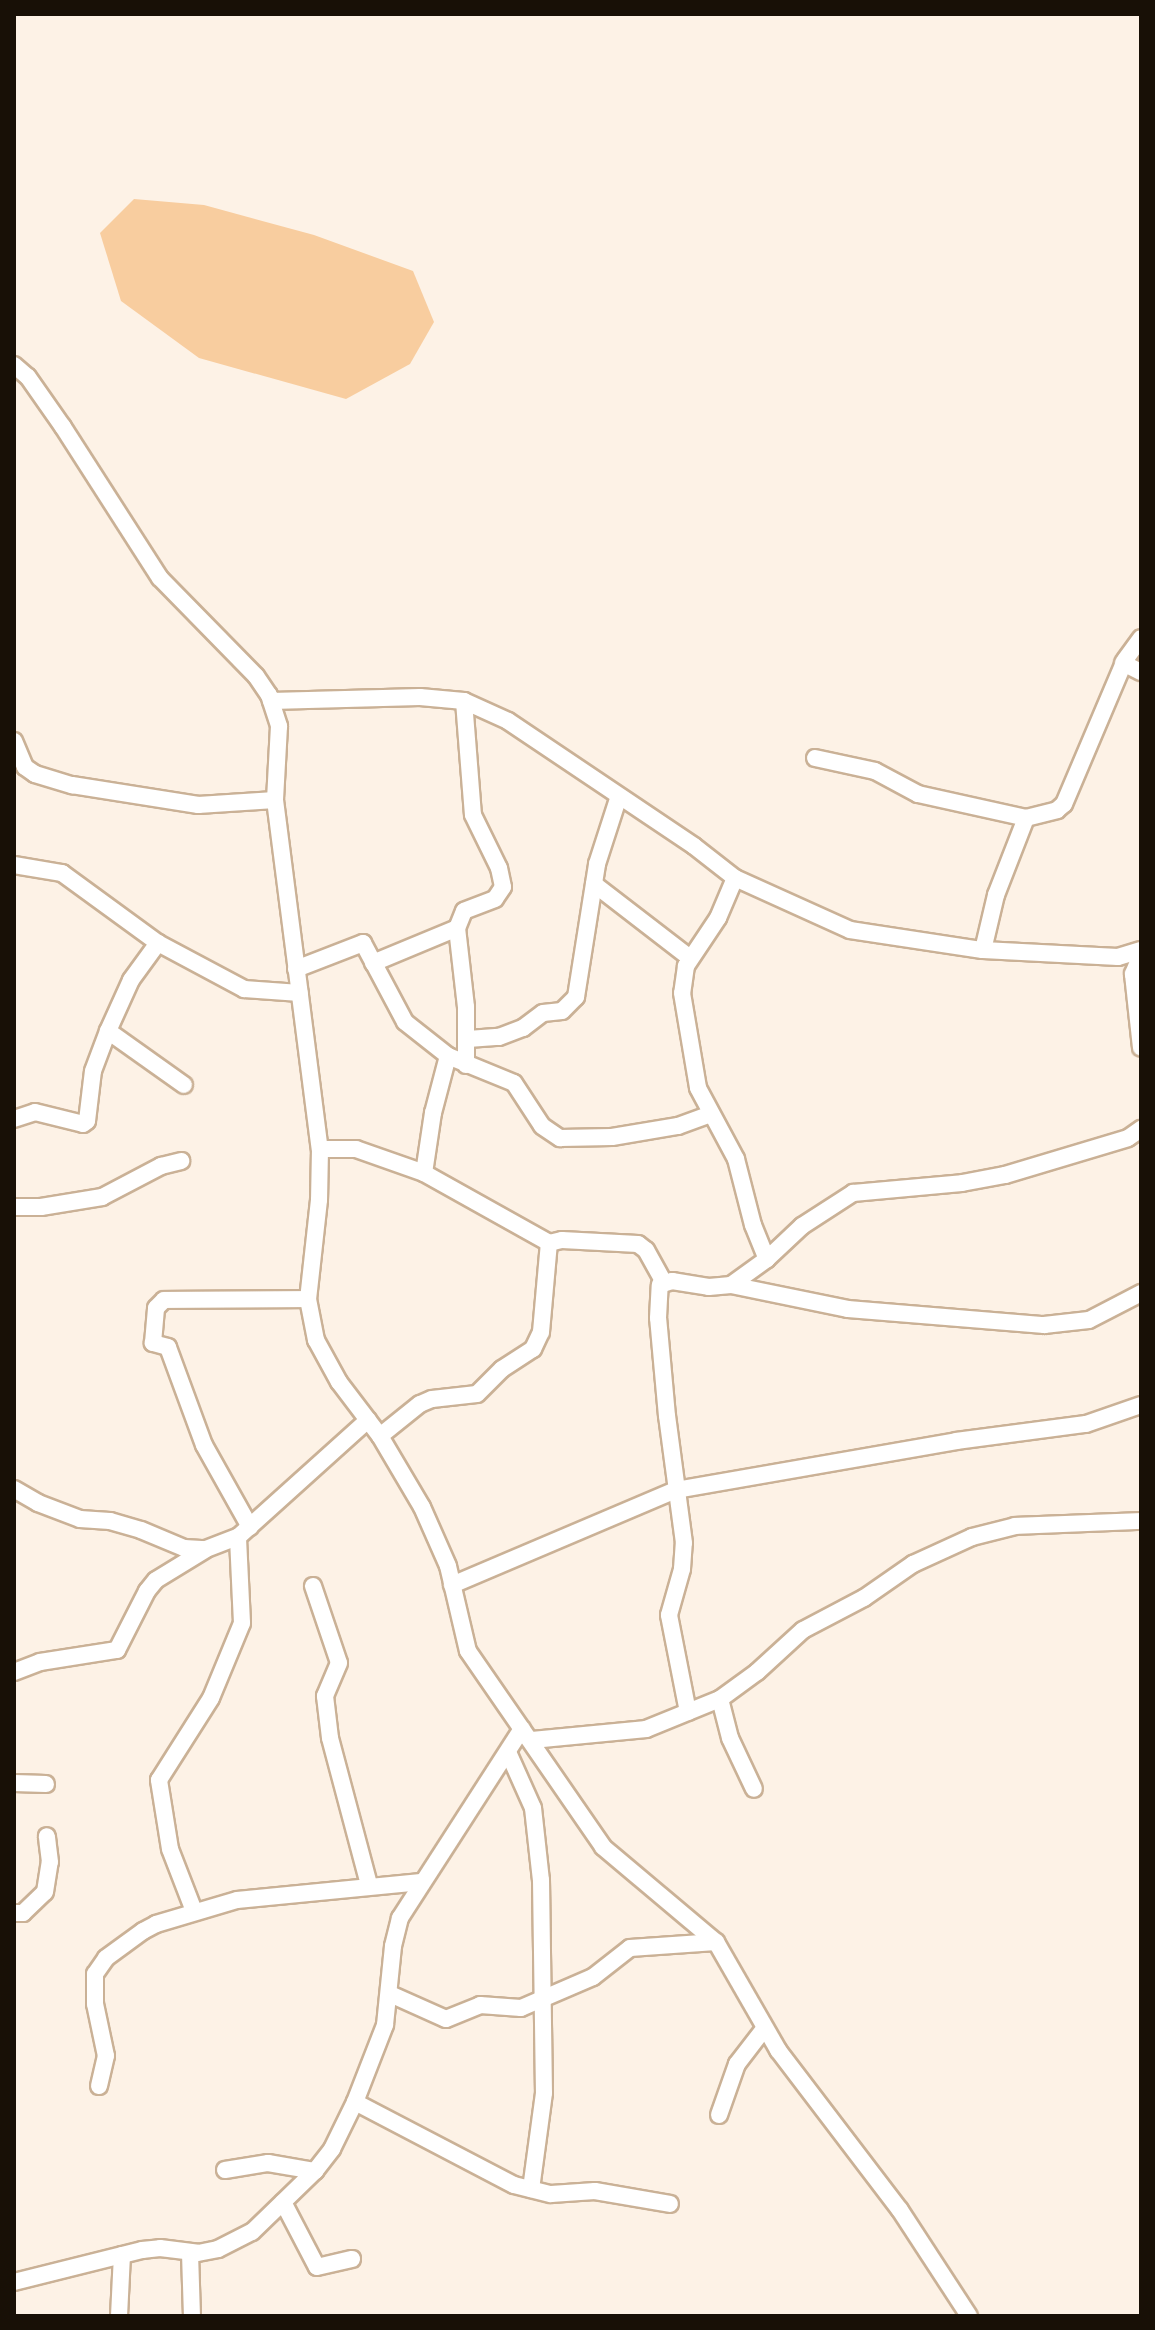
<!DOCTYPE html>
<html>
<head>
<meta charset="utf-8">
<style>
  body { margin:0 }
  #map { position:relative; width:1155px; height:2330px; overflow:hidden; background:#fdf2e6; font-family:"Noto Sans",sans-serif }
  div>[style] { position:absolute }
  .green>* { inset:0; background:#f8cd9f }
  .roads { filter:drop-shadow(2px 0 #cab196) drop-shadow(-2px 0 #cab196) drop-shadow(0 2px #cab196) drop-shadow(0 -2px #cab196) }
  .minor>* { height:16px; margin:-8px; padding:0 8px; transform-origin:8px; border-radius:8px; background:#fff }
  span { translate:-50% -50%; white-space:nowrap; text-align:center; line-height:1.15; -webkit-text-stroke:6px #fff; paint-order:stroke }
  .frame { position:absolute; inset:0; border:16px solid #181006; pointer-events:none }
</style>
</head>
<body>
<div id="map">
  <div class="green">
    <i style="clip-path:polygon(134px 199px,204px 205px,314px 235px,413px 271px,434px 322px,410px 364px,346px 399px,199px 358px,121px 301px,100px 233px)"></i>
  </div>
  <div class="roads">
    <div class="minor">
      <i style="left:14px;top:365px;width:18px;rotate:41deg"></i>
      <i style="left:28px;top:377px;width:61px;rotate:55deg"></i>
      <i style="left:63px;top:427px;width:179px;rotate:57.3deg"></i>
      <i style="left:160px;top:578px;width:137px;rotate:45.6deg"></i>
      <i style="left:256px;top:676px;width:23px;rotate:56deg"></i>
      <i style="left:269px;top:695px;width:33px;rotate:72deg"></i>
      <i style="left:279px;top:726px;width:74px;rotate:93.1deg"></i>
      <i style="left:275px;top:800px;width:352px;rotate:82.7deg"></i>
      <i style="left:320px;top:1149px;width:51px;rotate:91.1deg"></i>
      <i style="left:319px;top:1200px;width:100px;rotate:96.3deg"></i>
      <i style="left:308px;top:1299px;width:42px;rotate:79deg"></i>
      <i style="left:316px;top:1340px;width:48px;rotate:61.3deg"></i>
      <i style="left:339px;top:1382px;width:68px;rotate:52.8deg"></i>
      <i style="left:380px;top:1436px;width:82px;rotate:59.4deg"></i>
      <i style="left:422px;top:1507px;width:64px;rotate:66.2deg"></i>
      <i style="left:448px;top:1566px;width:87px;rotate:76.8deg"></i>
      <i style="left:468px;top:1651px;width:238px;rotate:55.4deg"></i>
      <i style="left:603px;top:1847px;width:148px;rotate:40.1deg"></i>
      <i style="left:716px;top:1942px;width:125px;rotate:60.1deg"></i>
      <i style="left:778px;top:2050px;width:201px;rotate:52.7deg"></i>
      <i style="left:900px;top:2210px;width:126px;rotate:56.9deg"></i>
      <i style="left:1123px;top:663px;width:20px;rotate:27deg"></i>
      <i style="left:271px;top:701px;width:149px;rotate:-1.5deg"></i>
      <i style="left:420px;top:697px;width:44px;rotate:5.2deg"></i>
      <i style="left:464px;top:701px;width:48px;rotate:24.4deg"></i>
      <i style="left:508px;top:721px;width:224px;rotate:33.9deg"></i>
      <i style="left:694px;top:846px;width:52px;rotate:38deg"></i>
      <i style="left:735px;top:878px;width:126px;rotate:24.3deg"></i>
      <i style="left:850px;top:930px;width:134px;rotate:8.6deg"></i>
      <i style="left:983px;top:950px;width:135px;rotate:3deg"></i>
      <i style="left:1118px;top:957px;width:24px;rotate:-17deg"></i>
      <i style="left:464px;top:701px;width:114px;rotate:85.5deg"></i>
      <i style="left:473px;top:815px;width:59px;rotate:63.9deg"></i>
      <i style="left:499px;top:868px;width:19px;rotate:78deg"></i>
      <i style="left:503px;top:887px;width:14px;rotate:124deg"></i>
      <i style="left:495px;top:899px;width:33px;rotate:159deg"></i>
      <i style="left:464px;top:911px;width:18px;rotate:112deg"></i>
      <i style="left:457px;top:928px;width:80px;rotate:83.5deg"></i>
      <i style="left:466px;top:1007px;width:58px;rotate:90deg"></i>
      <i style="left:14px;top:741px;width:28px;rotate:67deg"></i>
      <i style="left:25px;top:767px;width:12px;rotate:35deg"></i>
      <i style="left:35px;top:774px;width:39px;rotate:17deg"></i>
      <i style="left:72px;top:785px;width:128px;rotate:9deg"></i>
      <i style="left:198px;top:805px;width:77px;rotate:-3.7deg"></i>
      <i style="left:815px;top:758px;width:61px;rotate:12.2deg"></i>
      <i style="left:875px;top:771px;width:49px;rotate:28.1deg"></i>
      <i style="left:918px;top:794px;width:111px;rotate:12.5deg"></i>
      <i style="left:14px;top:865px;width:49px;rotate:9.5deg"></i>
      <i style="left:62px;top:873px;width:119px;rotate:36.1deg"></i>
      <i style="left:735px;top:878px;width:43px;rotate:113deg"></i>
      <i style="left:718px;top:918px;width:58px;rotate:123.7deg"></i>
      <i style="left:686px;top:966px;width:27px;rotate:98deg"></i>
      <i style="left:682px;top:993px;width:96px;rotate:80.4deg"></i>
      <i style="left:698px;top:1088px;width:81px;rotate:61.8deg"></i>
      <i style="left:736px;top:1159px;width:68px;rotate:75.6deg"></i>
      <i style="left:753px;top:1225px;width:37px;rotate:68deg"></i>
      <i style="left:594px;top:884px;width:121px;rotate:37.6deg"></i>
      <i style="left:983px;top:950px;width:57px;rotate:-76.7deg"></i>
      <i style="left:996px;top:895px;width:83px;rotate:-68.7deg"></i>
      <i style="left:1026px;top:818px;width:32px;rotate:-14deg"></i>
      <i style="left:1057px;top:810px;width:9px;rotate:-41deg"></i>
      <i style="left:1064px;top:804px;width:156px;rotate:-67deg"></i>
      <i style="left:1125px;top:660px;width:27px;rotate:-54deg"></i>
      <i style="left:1141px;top:955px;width:21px;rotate:113deg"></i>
      <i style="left:1133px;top:974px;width:74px;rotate:83.8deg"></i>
      <i style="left:373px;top:963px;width:91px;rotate:-22.6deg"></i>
      <i style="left:296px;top:969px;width:72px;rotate:-21.2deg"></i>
      <i style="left:363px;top:943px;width:89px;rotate:62deg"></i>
      <i style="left:405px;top:1022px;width:55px;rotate:38.3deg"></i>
      <i style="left:448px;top:1056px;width:71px;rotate:22.2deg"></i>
      <i style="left:514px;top:1083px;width:51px;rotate:56.9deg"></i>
      <i style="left:542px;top:1126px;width:22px;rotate:34deg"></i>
      <i style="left:560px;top:1138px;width:52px;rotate:-1.1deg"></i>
      <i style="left:612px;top:1137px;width:67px;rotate:-9.5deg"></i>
      <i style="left:678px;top:1126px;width:35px;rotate:-20deg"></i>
      <i style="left:108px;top:1031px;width:93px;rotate:35.4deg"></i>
      <i style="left:468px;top:1039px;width:31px;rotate:-4deg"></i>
      <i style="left:499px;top:1037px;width:26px;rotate:-21deg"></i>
      <i style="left:523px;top:1028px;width:25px;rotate:-37deg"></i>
      <i style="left:543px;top:1013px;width:19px;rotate:-6deg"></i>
      <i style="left:562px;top:1011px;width:20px;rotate:-45deg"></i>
      <i style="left:576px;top:997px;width:135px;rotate:-81deg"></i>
      <i style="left:597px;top:864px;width:71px;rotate:-72.1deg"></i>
      <i style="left:14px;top:1119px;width:22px;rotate:-18deg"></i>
      <i style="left:35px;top:1112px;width:49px;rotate:14deg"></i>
      <i style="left:83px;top:1124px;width:5px;rotate:-37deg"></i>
      <i style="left:87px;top:1121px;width:50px;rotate:-83.2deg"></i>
      <i style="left:93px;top:1071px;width:43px;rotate:-69.4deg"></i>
      <i style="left:108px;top:1031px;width:56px;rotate:-65.7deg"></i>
      <i style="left:131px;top:980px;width:46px;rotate:-53.9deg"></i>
      <i style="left:158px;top:943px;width:98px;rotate:28.1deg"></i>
      <i style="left:244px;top:989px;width:56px;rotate:4.1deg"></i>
      <i style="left:320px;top:1149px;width:36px"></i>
      <i style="left:356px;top:1149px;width:72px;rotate:19.4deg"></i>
      <i style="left:424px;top:1173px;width:143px;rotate:29.2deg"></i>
      <i style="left:549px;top:1243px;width:13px;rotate:-13deg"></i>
      <i style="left:562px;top:1240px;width:76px;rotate:3deg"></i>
      <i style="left:638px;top:1244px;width:10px;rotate:37deg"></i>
      <i style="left:646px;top:1250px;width:37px;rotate:61deg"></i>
      <i style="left:424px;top:1173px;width:61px;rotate:-81.5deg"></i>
      <i style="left:433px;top:1113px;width:59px;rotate:-75.3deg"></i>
      <i style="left:14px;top:1207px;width:27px"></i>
      <i style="left:41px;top:1207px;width:62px;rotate:-9.3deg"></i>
      <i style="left:102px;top:1197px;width:67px;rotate:-27.7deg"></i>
      <i style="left:161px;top:1166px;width:21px;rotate:-14deg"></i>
      <i style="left:731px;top:1285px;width:119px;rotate:11.6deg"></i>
      <i style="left:848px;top:1309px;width:197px;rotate:4.7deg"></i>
      <i style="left:1044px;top:1325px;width:45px;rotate:-6.3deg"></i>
      <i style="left:1089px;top:1320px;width:59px;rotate:-27.4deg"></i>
      <i style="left:380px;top:1436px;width:51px;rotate:-38.7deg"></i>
      <i style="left:420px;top:1404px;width:13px;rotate:-23deg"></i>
      <i style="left:432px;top:1399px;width:45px;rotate:-6.3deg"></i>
      <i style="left:477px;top:1394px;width:35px;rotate:-45deg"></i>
      <i style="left:502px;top:1369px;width:37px;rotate:-33deg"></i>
      <i style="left:533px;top:1349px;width:19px;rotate:-65deg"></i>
      <i style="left:541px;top:1332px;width:89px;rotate:-84.9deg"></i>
      <i style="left:14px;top:1489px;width:28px;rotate:30deg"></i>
      <i style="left:38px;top:1503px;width:45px;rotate:20.9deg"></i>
      <i style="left:80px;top:1519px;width:30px;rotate:4deg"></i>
      <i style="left:110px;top:1521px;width:32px;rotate:16deg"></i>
      <i style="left:141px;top:1530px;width:47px;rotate:22.7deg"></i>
      <i style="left:184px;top:1548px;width:22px;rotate:3deg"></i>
      <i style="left:206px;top:1549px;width:34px;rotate:-21deg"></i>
      <i style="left:238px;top:1537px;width:175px;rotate:-42deg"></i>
      <i style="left:250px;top:1527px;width:94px;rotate:-119.3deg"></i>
      <i style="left:204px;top:1445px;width:104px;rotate:-110.2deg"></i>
      <i style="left:168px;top:1347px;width:16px;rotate:-165deg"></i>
      <i style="left:153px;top:1343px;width:35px;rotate:-85deg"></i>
      <i style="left:156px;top:1308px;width:11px;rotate:-45deg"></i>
      <i style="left:164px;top:1300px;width:144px;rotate:-0.4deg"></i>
      <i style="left:452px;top:1585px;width:243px;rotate:-23deg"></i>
      <i style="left:676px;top:1490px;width:284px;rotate:-9.9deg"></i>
      <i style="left:956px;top:1441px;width:131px;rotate:-7.5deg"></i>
      <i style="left:1086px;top:1424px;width:58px;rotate:-19.1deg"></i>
      <i style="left:313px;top:1586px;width:81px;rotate:71.3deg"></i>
      <i style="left:339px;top:1663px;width:36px;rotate:113deg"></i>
      <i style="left:325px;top:1696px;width:42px;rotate:83.2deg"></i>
      <i style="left:330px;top:1738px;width:152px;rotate:75.1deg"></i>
      <i style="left:14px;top:1672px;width:28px;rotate:-21deg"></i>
      <i style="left:40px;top:1662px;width:78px;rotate:-8.9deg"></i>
      <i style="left:117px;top:1650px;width:66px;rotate:-63deg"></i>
      <i style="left:147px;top:1591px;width:14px;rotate:-51deg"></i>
      <i style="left:156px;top:1580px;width:57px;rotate:-31.5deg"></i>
      <i style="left:720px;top:1699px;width:40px;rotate:75.6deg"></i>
      <i style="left:730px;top:1738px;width:56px;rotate:64.8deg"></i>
      <i style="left:688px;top:1712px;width:99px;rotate:-101.1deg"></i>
      <i style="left:669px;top:1615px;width:48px;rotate:-74.2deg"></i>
      <i style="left:682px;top:1569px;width:26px;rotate:-86deg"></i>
      <i style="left:684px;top:1543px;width:128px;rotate:-97.6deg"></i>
      <i style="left:667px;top:1416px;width:98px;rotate:-95.2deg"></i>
      <i style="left:658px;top:1318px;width:33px;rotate:-87deg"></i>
      <i style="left:660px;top:1285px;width:13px;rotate:-18deg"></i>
      <i style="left:672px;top:1281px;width:37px;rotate:9deg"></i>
      <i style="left:709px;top:1287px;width:22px;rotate:-5deg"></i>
      <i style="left:731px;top:1285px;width:44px;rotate:-35.8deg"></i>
      <i style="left:767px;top:1259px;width:48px;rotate:-43.3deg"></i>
      <i style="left:802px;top:1226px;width:61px;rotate:-32.9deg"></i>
      <i style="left:853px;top:1193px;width:109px;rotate:-5.2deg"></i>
      <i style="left:962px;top:1183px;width:44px;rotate:-10.5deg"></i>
      <i style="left:1005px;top:1175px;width:128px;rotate:-16.7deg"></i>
      <i style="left:1128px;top:1138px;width:16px;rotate:-35deg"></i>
      <i style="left:532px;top:1740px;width:115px;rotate:-5.5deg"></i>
      <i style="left:646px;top:1729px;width:80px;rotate:-22.1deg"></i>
      <i style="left:720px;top:1699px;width:46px;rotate:-36.1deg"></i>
      <i style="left:757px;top:1672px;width:62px;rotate:-42.4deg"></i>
      <i style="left:803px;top:1630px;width:69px;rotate:-27.7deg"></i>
      <i style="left:864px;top:1598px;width:60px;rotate:-34.8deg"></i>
      <i style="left:913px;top:1564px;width:65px;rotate:-24.6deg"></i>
      <i style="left:972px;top:1537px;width:44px;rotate:-14.3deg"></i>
      <i style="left:1015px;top:1526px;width:126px;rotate:-2.3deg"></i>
      <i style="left:508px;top:1752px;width:61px;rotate:65.9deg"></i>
      <i style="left:533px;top:1808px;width:72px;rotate:83.7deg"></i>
      <i style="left:541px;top:1880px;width:213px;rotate:89.2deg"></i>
      <i style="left:544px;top:2093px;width:97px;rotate:97.7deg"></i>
      <i style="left:14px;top:1783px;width:32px;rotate:2deg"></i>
      <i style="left:194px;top:1911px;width:66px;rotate:-111.2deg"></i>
      <i style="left:170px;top:1849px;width:70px;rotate:-99.1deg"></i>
      <i style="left:159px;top:1780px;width:97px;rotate:-57.6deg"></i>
      <i style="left:211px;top:1698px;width:81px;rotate:-67.5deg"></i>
      <i style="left:242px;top:1623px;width:86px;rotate:-92.7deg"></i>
      <i style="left:14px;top:1913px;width:9px"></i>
      <i style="left:23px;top:1913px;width:30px;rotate:-44deg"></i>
      <i style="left:45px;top:1892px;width:30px;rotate:-81deg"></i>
      <i style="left:50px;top:1862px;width:26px;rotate:-97deg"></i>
      <i style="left:390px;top:1994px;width:61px;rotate:24.1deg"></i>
      <i style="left:446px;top:2019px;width:37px;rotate:-22deg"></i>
      <i style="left:480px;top:2005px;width:41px;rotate:4.2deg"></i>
      <i style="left:521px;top:2008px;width:78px;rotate:-23.3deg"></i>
      <i style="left:593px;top:1977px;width:47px;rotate:-38.1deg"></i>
      <i style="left:630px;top:1948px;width:86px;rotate:-4deg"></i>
      <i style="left:99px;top:2086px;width:31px;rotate:-77deg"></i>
      <i style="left:106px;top:2056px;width:53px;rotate:-101.9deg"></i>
      <i style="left:95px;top:2004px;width:30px;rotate:-90deg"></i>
      <i style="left:95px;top:1974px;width:19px;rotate:-55deg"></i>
      <i style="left:106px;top:1958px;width:46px;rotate:-36.1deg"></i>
      <i style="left:143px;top:1931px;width:15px;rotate:-28deg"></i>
      <i style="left:156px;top:1924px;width:84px;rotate:-16.5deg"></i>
      <i style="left:237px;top:1900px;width:185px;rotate:-5.6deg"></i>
      <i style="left:355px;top:2102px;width:179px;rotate:27.6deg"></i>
      <i style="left:514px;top:2185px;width:38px;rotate:14deg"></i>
      <i style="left:551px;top:2194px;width:44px;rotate:-3.9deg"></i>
      <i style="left:595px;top:2191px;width:76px;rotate:9.8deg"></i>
      <i style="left:719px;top:2115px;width:54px;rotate:-70.6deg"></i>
      <i style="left:737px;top:2064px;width:44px;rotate:-52.4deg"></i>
      <i style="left:225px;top:2170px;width:44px;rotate:-9.2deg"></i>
      <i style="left:268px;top:2163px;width:48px;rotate:9.7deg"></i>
      <i style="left:283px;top:2202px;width:73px;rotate:62.4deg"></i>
      <i style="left:317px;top:2267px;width:36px;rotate:-13deg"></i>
      <i style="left:190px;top:2253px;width:63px;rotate:88.2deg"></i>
      <i style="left:14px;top:2282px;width:132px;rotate:-14deg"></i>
      <i style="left:142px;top:2250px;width:18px;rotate:-6deg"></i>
      <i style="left:160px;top:2248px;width:38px;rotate:7deg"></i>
      <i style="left:198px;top:2253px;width:20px;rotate:-11deg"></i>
      <i style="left:218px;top:2249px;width:38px;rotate:-27deg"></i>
      <i style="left:252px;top:2232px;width:88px;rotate:-44.1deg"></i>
      <i style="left:315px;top:2171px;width:28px;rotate:-52deg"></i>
      <i style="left:332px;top:2149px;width:52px;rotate:-63.9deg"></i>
      <i style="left:355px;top:2102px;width:83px;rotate:-68.7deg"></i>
      <i style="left:385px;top:2025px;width:79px;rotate:-84.2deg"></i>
      <i style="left:393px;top:1946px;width:29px;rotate:-76deg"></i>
      <i style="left:400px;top:1918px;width:225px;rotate:-57.2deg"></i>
      <i style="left:119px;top:2316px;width:61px;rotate:-87.2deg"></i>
    </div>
  </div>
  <div class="frame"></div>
</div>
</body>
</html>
